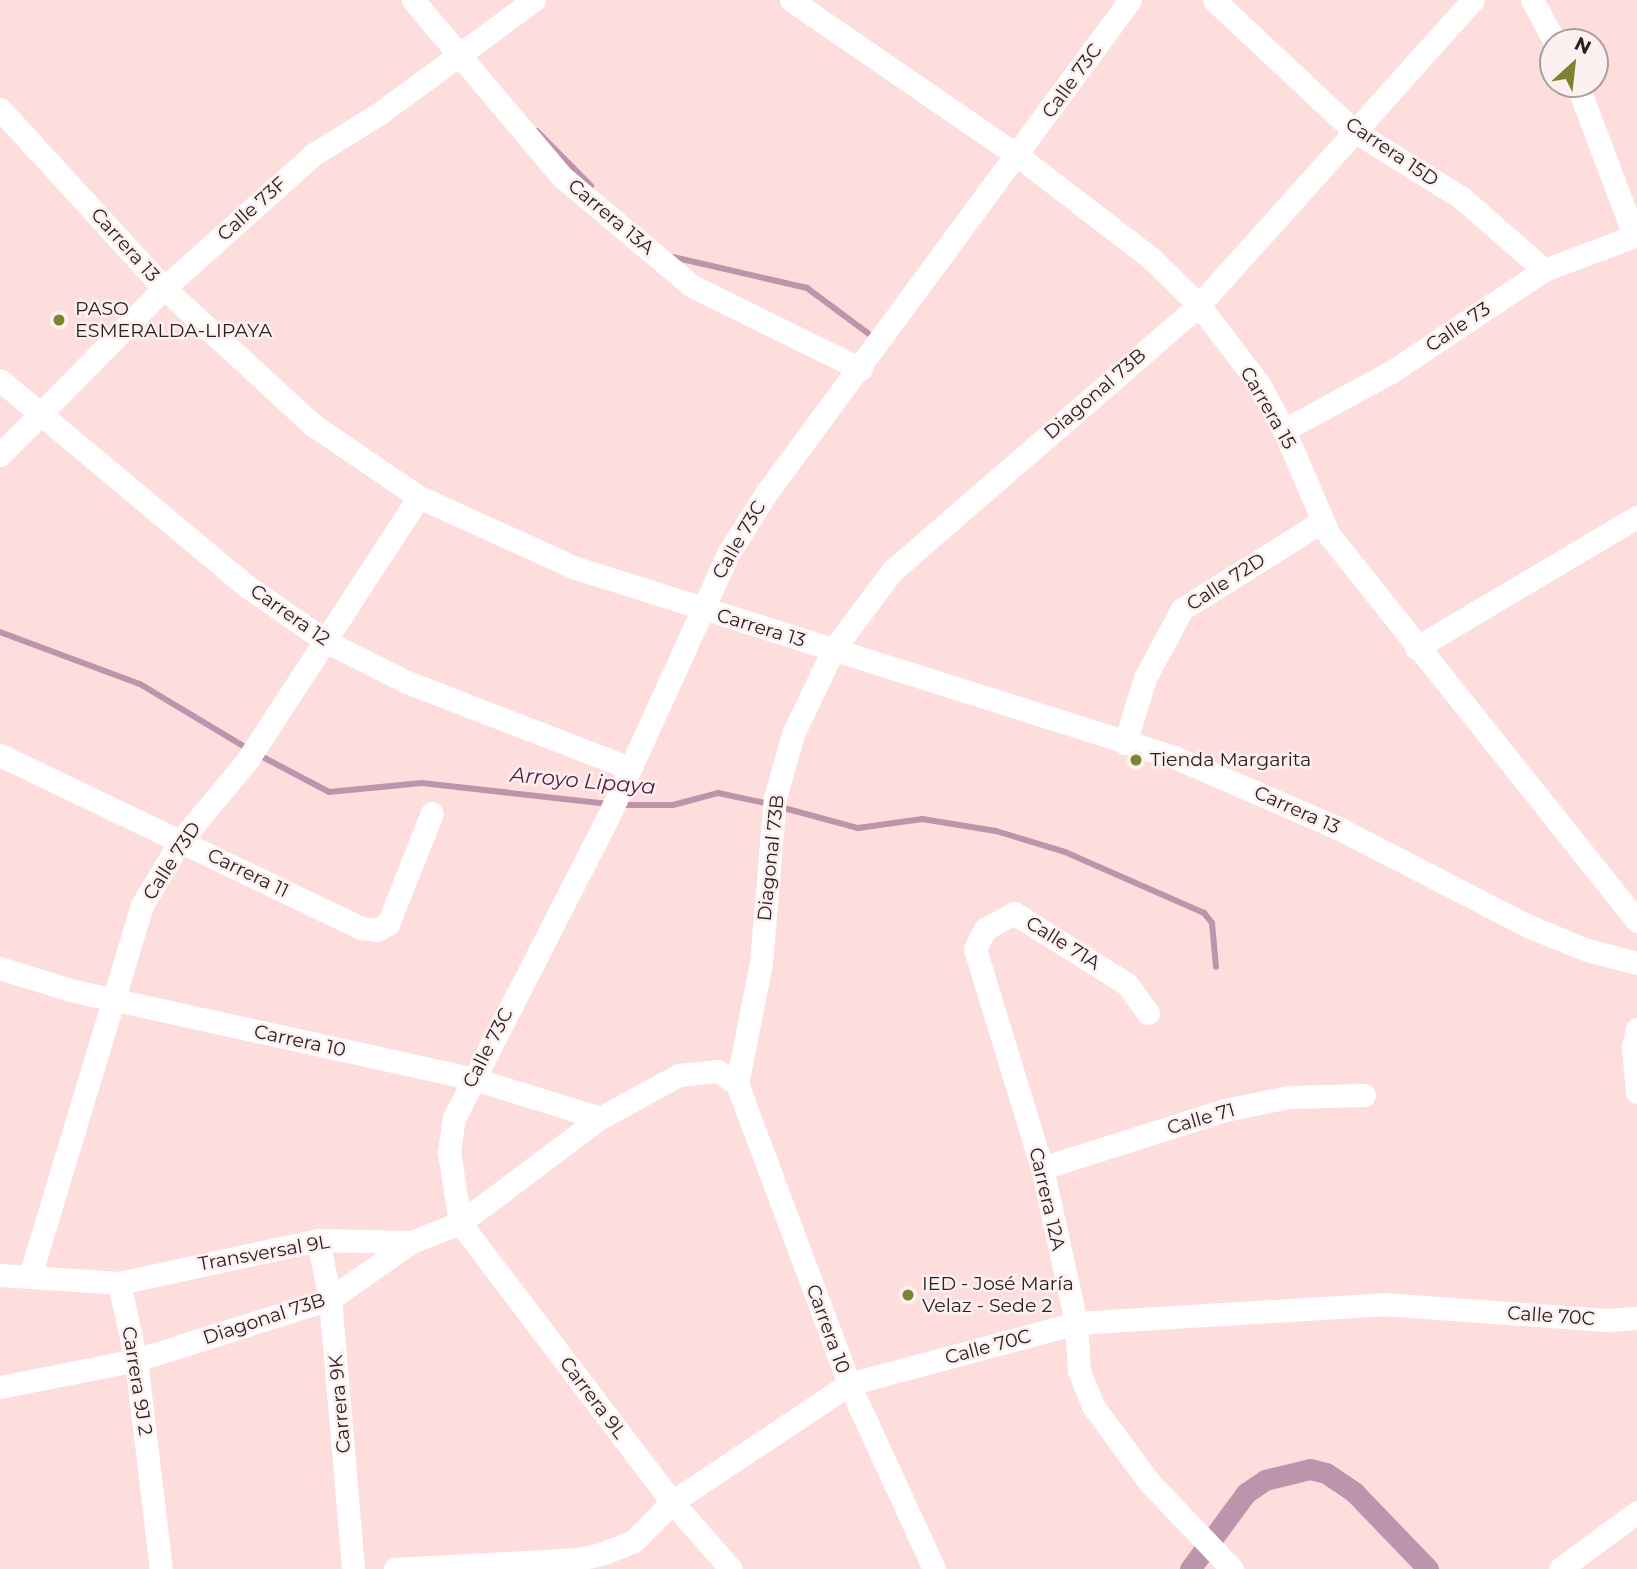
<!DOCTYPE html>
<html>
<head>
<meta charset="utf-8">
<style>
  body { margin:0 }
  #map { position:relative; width:1637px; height:1569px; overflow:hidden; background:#fddedd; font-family:Montserrat,sans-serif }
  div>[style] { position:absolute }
  .stream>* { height:6px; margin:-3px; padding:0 3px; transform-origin:3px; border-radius:3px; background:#bd94ac }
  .canal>* { height:21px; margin:-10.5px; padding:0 10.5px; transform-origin:10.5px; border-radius:10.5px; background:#bd94ac }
  .minor>* { height:23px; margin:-11.5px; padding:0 11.5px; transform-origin:11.5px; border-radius:11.5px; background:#fff }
  .dots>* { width:19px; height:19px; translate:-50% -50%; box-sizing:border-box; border:4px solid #fdf0f0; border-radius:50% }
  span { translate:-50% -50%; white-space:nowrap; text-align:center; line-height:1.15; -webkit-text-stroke:5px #fdf0f0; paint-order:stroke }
  .street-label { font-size:19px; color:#2c2120 }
  .poi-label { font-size:19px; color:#2c2120 }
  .left { translate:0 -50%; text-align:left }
  .water-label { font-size:21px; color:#532042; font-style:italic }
  .north { position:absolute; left:1539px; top:28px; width:70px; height:70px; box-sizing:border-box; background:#fdf0f0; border:2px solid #a99d9d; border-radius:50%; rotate:27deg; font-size:19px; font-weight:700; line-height:28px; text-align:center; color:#2c2120 }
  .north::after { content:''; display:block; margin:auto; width:24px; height:32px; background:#7c8430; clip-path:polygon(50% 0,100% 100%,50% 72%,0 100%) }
</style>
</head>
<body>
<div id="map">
  <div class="stream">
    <i style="left:537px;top:131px;width:77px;rotate:45.5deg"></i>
    <i style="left:673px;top:257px;width:138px;rotate:13deg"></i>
    <i style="left:807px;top:288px;width:77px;rotate:36.6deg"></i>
    <i style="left:0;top:632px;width:149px;rotate:20.4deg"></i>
    <i style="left:140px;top:684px;width:126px;rotate:31deg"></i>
    <i style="left:257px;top:754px;width:81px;rotate:27.8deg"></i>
    <i style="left:329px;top:792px;width:93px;rotate:-5.5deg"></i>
    <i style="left:422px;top:783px;width:188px;rotate:6.4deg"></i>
    <i style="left:620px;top:805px;width:53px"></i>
    <i style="left:673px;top:805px;width:47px;rotate:-14.9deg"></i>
    <i style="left:718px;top:793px;width:53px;rotate:11.9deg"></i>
    <i style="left:780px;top:807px;width:81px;rotate:15.1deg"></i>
    <i style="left:858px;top:828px;width:65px;rotate:-8deg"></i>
    <i style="left:922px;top:819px;width:75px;rotate:9.2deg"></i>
    <i style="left:996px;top:831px;width:72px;rotate:16.9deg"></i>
    <i style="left:1065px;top:852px;width:152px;rotate:23.7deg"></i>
    <i style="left:1204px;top:913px;width:13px;rotate:51deg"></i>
    <i style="left:1212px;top:923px;width:44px;rotate:84.8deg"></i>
  </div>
  <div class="canal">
    <i style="left:1190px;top:1569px;width:94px;rotate:-53.6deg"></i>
    <i style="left:1246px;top:1493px;width:23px;rotate:-34deg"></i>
    <i style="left:1265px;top:1480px;width:46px;rotate:-13.7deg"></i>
    <i style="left:1310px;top:1469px;width:16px;rotate:14deg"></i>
    <i style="left:1326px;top:1473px;width:34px;rotate:34deg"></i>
    <i style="left:1354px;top:1492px;width:107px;rotate:46.1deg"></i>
  </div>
  <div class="minor">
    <i style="left:413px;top:0;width:230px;rotate:49.9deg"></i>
    <i style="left:561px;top:176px;width:171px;rotate:40deg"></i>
    <i style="left:692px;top:286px;width:188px;rotate:26.2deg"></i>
    <i style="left:791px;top:0;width:275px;rotate:34.5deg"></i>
    <i style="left:1018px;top:156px;width:169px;rotate:37.5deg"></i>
    <i style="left:1152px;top:259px;width:66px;rotate:44.4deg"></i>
    <i style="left:1199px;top:305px;width:99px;rotate:52.8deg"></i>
    <i style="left:1259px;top:384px;width:52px;rotate:61.5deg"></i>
    <i style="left:1284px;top:430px;width:114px;rotate:66.8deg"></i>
    <i style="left:1329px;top:535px;width:494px;rotate:51.4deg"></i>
    <i style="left:1214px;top:0;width:192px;rotate:43.1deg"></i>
    <i style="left:1354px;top:131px;width:127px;rotate:31.8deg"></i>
    <i style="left:1462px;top:198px;width:109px;rotate:41.3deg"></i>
    <i style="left:1532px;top:0;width:48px;rotate:61.3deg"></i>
    <i style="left:1577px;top:84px;width:161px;rotate:69.3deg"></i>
    <i style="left:0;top:109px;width:243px;rotate:47.5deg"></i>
    <i style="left:164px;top:288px;width:202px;rotate:42.6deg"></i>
    <i style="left:313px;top:425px;width:128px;rotate:34.2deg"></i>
    <i style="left:419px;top:497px;width:169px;rotate:24.4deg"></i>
    <i style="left:573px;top:567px;width:630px;rotate:17.54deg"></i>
    <i style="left:1174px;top:757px;width:179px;rotate:23.4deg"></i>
    <i style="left:1338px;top:828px;width:214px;rotate:27.3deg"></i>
    <i style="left:1528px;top:926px;width:64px;rotate:22.1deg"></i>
    <i style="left:1587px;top:950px;width:52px;rotate:14.6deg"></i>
    <i style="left:0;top:380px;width:323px;rotate:39.9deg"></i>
    <i style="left:248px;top:587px;width:96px;rotate:34.8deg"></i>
    <i style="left:327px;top:642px;width:89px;rotate:26.6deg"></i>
    <i style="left:407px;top:682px;width:239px;rotate:21.1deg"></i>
    <i style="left:1284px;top:430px;width:122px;rotate:-28.5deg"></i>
    <i style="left:1391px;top:372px;width:184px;rotate:-33.7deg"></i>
    <i style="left:1544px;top:270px;width:99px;rotate:-20.6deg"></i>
    <i style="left:0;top:455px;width:234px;rotate:-45.5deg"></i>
    <i style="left:164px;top:288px;width:201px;rotate:-41.8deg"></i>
    <i style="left:314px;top:154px;width:78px;rotate:-31.8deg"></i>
    <i style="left:380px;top:113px;width:191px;rotate:-36.3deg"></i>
    <i style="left:1416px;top:648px;width:257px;rotate:-30.7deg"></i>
    <i style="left:1125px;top:743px;width:68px;rotate:-72.9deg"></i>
    <i style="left:1145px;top:678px;width:78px;rotate:-61.8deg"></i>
    <i style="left:1182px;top:609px;width:166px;rotate:-32deg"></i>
    <i style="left:0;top:755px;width:400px;rotate:25.6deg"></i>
    <i style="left:361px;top:928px;width:16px;rotate:7deg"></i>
    <i style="left:377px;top:930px;width:13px;rotate:-29deg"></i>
    <i style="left:388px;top:924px;width:119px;rotate:-68.4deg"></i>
    <i style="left:0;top:968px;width:73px;rotate:17.4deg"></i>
    <i style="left:70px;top:990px;width:411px;rotate:12.4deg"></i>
    <i style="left:471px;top:1078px;width:135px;rotate:17.2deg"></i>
    <i style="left:1148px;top:1013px;width:36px;rotate:-126deg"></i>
    <i style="left:1127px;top:984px;width:133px;rotate:-147.9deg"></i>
    <i style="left:1014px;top:913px;width:33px;rotate:151deg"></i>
    <i style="left:985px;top:929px;width:22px;rotate:117deg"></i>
    <i style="left:975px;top:949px;width:229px;rotate:73deg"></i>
    <i style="left:1042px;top:1168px;width:159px;rotate:77.6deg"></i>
    <i style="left:1076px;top:1323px;width:48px;rotate:86.4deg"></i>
    <i style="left:1079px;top:1371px;width:38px;rotate:68deg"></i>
    <i style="left:1093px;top:1406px;width:94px;rotate:53.6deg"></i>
    <i style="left:1149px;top:1482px;width:120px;rotate:46.3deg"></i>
    <i style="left:1637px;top:1029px;width:18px;rotate:103deg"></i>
    <i style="left:1633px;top:1047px;width:45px;rotate:84.9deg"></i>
    <i style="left:737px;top:1084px;width:123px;rotate:-78.8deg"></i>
    <i style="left:761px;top:963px;width:166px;rotate:-85.2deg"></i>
    <i style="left:775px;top:798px;width:66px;rotate:-74.3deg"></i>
    <i style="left:793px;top:734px;width:93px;rotate:-64.5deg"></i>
    <i style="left:833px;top:650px;width:99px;rotate:-53.2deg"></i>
    <i style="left:892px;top:571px;width:406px;rotate:-40.9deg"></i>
    <i style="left:1199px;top:305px;width:410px;rotate:-48.1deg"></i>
    <i style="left:737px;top:1084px;width:320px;rotate:69.5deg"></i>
    <i style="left:849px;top:1384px;width:204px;rotate:65.3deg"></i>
    <i style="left:1042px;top:1168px;width:192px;rotate:-17.6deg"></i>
    <i style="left:1225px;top:1110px;width:65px;rotate:-11.5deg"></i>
    <i style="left:1289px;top:1097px;width:75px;rotate:-1.5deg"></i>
    <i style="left:318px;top:1240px;width:60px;rotate:78.5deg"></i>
    <i style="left:330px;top:1299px;width:271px;rotate:85.1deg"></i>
    <i style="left:0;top:1275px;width:119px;rotate:3.8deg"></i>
    <i style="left:119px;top:1283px;width:204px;rotate:-12.2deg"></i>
    <i style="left:318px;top:1240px;width:93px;rotate:1.2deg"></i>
    <i style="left:30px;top:1276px;width:388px;rotate:-73.2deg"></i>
    <i style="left:142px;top:905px;width:76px;rotate:-59deg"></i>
    <i style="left:181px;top:840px;width:102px;rotate:-50.2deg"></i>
    <i style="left:246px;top:762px;width:316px;rotate:-56.9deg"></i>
    <i style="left:119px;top:1283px;width:79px;rotate:77.6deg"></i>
    <i style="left:136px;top:1360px;width:210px;rotate:83.2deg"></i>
    <i style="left:0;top:1387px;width:139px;rotate:-11.2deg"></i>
    <i style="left:136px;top:1360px;width:203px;rotate:-17.5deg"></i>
    <i style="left:330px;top:1299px;width:99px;rotate:-35.1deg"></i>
    <i style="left:411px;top:1242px;width:53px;rotate:-21.2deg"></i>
    <i style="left:460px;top:1223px;width:175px;rotate:-36.9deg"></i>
    <i style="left:600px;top:1118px;width:90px;rotate:-28.6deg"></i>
    <i style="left:679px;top:1075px;width:39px;rotate:-6deg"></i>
    <i style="left:718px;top:1071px;width:23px;rotate:34deg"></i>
    <i style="left:395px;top:1569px;width:184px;rotate:-3.1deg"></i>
    <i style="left:579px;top:1559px;width:26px;rotate:-13deg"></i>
    <i style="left:604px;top:1553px;width:32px;rotate:-22deg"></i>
    <i style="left:634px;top:1541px;width:54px;rotate:-45.7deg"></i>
    <i style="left:672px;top:1502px;width:213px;rotate:-33.7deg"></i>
    <i style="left:849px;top:1384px;width:235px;rotate:-15deg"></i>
    <i style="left:1076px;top:1323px;width:308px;rotate:-3.5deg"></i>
    <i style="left:1383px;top:1304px;width:226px;rotate:4.1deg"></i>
    <i style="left:1608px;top:1320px;width:29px;rotate:-4deg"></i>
    <i style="left:731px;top:1569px;width:89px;rotate:-131.4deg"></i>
    <i style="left:672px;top:1502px;width:350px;rotate:-127.2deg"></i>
    <i style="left:460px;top:1223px;width:72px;rotate:-98.8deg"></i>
    <i style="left:449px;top:1152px;width:34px;rotate:-82deg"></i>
    <i style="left:454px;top:1118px;width:340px;rotate:-62.9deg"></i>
    <i style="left:609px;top:815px;width:289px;rotate:-65.5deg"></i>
    <i style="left:729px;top:552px;width:71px;rotate:-57.7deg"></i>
    <i style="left:767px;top:492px;width:611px;rotate:-53.58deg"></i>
    <i style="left:1560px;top:1569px;width:96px;rotate:-36.5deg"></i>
  </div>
  <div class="dots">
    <i style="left:59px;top:320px;background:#7c8430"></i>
    <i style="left:1136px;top:760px;background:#7c8430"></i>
    <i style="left:908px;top:1295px;background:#7c8430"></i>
  </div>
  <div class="street-label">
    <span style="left:1072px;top:81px;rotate:-54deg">Calle 73C</span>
    <span style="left:1392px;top:152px;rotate:34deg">Carrera 15D</span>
    <span style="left:252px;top:209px;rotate:-42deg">Calle 73F</span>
    <span style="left:611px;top:217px;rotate:40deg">Carrera 13A</span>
    <span style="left:125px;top:245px;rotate:48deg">Carrera 13</span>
    <span style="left:1458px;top:327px;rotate:-34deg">Calle 73</span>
    <span style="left:1095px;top:394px;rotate:-41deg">Diagonal 73B</span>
    <span style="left:1268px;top:408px;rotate:60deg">Carrera 15</span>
    <span style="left:739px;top:540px;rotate:-60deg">Calle 73C</span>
    <span style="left:1226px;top:582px;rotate:-33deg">Calle 72D</span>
    <span style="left:290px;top:615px;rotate:35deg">Carrera 12</span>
    <span style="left:761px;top:628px;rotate:17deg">Carrera 13</span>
    <span style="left:1297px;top:810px;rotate:24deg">Carrera 13</span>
    <span style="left:771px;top:858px;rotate:-84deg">Diagonal 73B</span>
    <span style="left:172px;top:861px;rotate:-57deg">Calle 73D</span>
    <span style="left:248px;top:873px;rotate:26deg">Carrera 11</span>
    <span style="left:1063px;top:943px;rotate:32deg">Calle 71A</span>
    <span style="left:300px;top:1041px;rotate:12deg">Carrera 10</span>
    <span style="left:488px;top:1048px;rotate:-63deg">Calle 73C</span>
    <span style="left:1201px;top:1119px;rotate:-16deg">Calle 71</span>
    <span style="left:1047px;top:1199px;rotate:77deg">Carrera 12A</span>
    <span style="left:264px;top:1253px;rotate:-10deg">Transversal 9L</span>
    <span style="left:1551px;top:1316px;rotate:4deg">Calle 70C</span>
    <span style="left:264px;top:1319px;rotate:-18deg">Diagonal 73B</span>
    <span style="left:828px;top:1329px;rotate:70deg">Carrera 10</span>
    <span style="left:988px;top:1347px;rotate:-15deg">Calle 70C</span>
    <span style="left:137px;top:1381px;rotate:81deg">Carrera 9J 2</span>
    <span style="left:593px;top:1398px;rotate:53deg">Carrera 9L</span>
    <span style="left:340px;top:1404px;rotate:-95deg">Carrera 9K</span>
  </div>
  <div class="poi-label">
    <span class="left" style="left:75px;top:320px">PASO<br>ESMERALDA-LIPAYA</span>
    <span class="left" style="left:1150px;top:760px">Tienda Margarita</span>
    <span class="left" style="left:922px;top:1295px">IED - José María<br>Velaz - Sede 2</span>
  </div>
  <div class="water-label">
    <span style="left:583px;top:781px;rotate:5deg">Arroyo Lipaya</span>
  </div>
  <div class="north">N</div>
</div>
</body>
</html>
